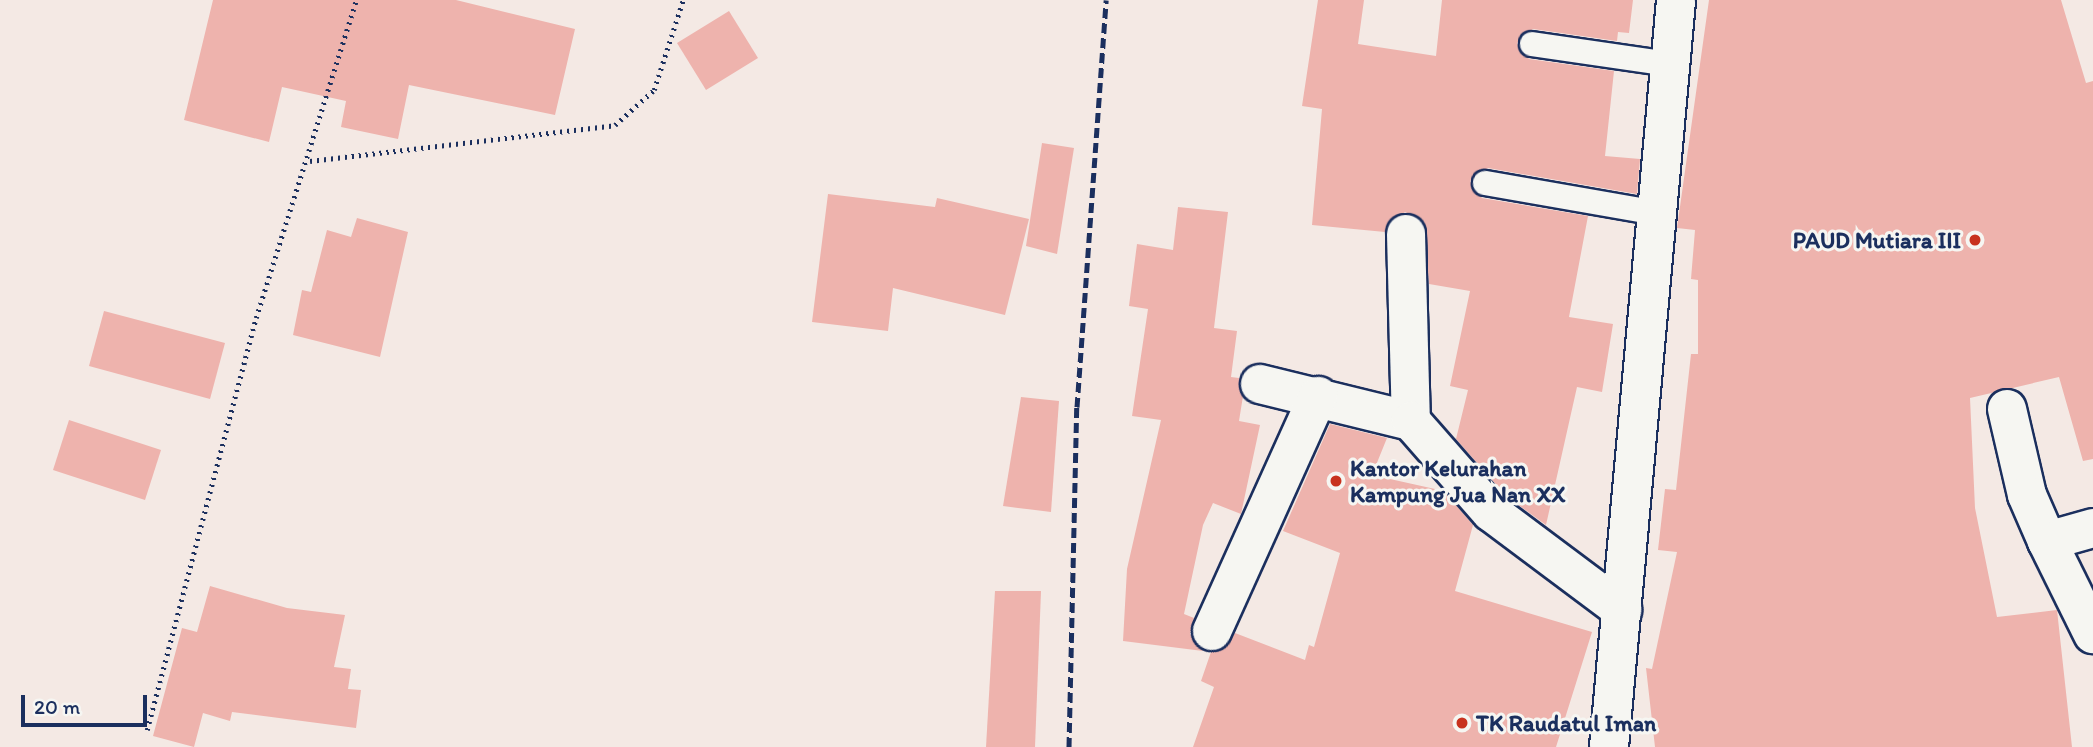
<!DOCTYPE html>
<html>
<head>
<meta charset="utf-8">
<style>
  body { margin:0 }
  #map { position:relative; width:2093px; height:747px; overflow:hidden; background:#f4e9e4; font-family:Itim,sans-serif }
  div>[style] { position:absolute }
  .building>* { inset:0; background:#eeb3ad }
  .path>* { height:4.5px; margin-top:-2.25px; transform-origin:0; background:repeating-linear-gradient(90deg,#1b2f5e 0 2px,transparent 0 7px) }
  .roads { filter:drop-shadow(2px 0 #1b2f5e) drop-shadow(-2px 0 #1b2f5e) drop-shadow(0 2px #1b2f5e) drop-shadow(0 -2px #1b2f5e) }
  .service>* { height:24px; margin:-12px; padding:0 12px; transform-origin:12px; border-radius:12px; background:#f6f6f2 }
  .minor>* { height:38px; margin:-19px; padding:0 19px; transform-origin:19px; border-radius:19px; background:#f6f6f2 }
  .tertiary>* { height:38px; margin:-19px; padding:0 19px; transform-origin:19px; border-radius:19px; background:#f6f6f2 }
  .rail>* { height:5px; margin-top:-2.5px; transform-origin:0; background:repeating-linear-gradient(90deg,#1b2f5e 0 10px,transparent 0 15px) }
  .dots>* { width:19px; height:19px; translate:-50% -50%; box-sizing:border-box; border:4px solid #f6f6f2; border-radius:50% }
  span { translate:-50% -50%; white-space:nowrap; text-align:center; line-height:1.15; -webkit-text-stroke:6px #f6f6f2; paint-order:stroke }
  .poi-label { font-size:23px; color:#1b2f5e; font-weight:700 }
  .right { translate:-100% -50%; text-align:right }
  .left { translate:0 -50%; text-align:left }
  .scale { position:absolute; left:21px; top:695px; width:126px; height:32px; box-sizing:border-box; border:4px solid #1b2f5e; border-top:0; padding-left:9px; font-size:21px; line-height:24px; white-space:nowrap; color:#1b2f5e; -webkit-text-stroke:5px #f6f6f2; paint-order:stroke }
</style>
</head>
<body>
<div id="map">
  <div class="building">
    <i style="clip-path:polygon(213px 0,456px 0,575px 29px,555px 115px,409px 85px,398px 139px,341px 127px,346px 101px,282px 87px,269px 142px,184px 120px)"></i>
    <i style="clip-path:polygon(1318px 0,1364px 0,1358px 44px,1436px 56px,1442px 0,1633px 0,1629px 33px,1618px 32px,1617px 41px,1533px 29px,1517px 43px,1529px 59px,1614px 71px,1605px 156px,1640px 159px,1637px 194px,1488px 168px,1470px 181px,1482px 198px,1588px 216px,1569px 317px,1613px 324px,1602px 392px,1577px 387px,1546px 525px,1506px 496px,1456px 439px,1468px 390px,1450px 386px,1470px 291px,1429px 284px,1424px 222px,1405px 212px,1385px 232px,1312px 225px,1322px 109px,1302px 106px)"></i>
    <i style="clip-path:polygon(1709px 0,2061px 0,2086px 83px,2093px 81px,2093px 459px,2083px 461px,2059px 377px,1970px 398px,1975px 508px,1997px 617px,2057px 610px,2072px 747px,1655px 747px,1646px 668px,1652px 669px,1677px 552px,1658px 550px,1665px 489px,1676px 490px,1691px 354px,1698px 354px,1698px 280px,1691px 279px,1695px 230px,1677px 228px)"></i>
    <i style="clip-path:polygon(729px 11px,758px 58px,706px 90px,677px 43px)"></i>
    <i style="clip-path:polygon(1042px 143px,1074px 148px,1057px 254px,1026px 246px)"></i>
    <i style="clip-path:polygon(828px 194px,935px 207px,937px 198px,1029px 219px,1005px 315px,893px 288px,888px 331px,812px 322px)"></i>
    <i style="clip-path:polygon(1178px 207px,1228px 212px,1214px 328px,1237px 331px,1231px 377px,1239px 378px,1243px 396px,1239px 421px,1260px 425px,1241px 514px,1213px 503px,1203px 525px,1184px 614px,1194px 618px,1190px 634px,1203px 651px,1123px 641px,1127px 569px,1161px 420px,1132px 416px,1148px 309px,1129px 306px,1137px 244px,1173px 250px)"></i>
    <i style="clip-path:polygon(357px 218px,408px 232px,380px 357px,293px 335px,302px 290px,311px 292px,327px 230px,351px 237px)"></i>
    <i style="clip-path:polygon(104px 311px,225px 343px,210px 399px,89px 366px)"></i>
    <i style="clip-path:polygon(1021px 397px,1059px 401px,1051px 512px,1003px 506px)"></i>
    <i style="clip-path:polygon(69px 420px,161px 450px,145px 500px,53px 470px)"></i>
    <i style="clip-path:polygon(1330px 424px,1387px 438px,1372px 475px,1444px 491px,1473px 525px,1455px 591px,1592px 632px,1556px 747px,1193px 747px,1214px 687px,1201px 681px,1211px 652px,1225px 648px,1235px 633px,1305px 660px,1309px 645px,1314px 647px,1340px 553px,1283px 531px)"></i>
    <i style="clip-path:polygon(210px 586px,287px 608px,345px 615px,334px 667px,351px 669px,348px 689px,361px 690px,356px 728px,232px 712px,230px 721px,203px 713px,194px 747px,153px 736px,182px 628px,197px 632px)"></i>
    <i style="clip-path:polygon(995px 591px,1041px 591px,1035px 747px,986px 747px)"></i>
  </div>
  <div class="path">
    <i style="left:310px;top:161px;width:307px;rotate:-6.7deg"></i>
    <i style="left:615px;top:125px;width:52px;rotate:-41.9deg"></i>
    <i style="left:654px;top:90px;width:95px;rotate:-72.1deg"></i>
    <i style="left:147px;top:730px;width:426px;rotate:-75.2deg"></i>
    <i style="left:256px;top:318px;width:333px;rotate:-72.5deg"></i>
  </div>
  <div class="roads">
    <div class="service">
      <i style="left:1532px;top:44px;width:138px;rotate:8.3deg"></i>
      <i style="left:1485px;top:183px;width:175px;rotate:9.9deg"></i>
    </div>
    <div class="minor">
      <i style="left:1406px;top:234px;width:187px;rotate:88.5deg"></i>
      <i style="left:1260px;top:384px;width:155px;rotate:13.8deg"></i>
      <i style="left:1411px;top:421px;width:121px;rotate:48.7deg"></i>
      <i style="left:1491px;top:512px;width:164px;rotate:36.8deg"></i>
      <i style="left:2007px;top:409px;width:88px;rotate:76.9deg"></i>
      <i style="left:2027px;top:495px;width:50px;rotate:66.5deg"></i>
      <i style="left:2047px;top:541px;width:48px;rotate:-15.8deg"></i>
      <i style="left:2047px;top:541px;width:104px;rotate:63.7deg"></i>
      <i style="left:1212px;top:631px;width:258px;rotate:-65.7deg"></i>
    </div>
    <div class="tertiary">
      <i style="left:1609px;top:747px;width:750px;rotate:-84.87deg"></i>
    </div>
  </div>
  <div class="rail">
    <i style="left:1069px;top:747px;width:340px;rotate:-88.7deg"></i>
    <i style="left:1077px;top:407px;width:408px;rotate:-85.9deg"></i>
  </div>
  <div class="dots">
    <i style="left:1975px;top:240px;background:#c8321e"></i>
    <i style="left:1336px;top:481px;background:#c8321e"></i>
    <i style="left:1462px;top:723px;background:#c8321e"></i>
  </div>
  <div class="poi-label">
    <span class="right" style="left:1961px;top:240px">PAUD Mutiara III</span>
    <span class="left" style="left:1350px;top:481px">Kantor Kelurahan<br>Kampung Jua Nan XX</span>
    <span class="left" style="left:1476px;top:723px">TK Raudatul Iman</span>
  </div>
  <div class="scale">20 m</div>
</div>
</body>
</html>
